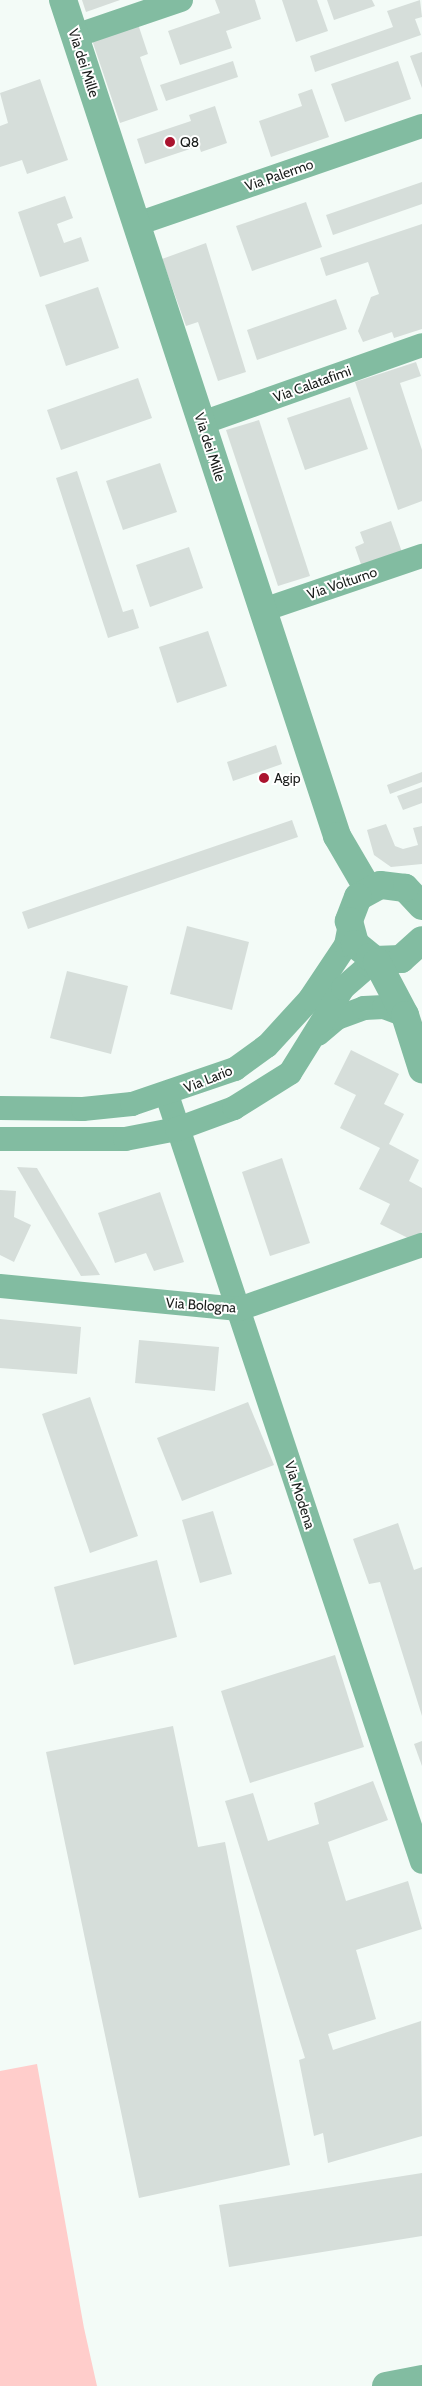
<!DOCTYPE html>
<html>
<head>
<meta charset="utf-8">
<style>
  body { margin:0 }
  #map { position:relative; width:422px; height:2386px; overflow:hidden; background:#f3fbf7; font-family:Cabin,sans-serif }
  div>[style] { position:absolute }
  .green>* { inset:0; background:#ffcdcb }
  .building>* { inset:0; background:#d6deda }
  .minor>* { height:24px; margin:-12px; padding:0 12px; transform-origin:12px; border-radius:12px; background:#82bca1 }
  .tertiary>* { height:28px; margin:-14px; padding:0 14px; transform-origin:14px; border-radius:14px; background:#82bca1 }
  .dots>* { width:14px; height:14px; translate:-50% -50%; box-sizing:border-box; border:2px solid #fff; border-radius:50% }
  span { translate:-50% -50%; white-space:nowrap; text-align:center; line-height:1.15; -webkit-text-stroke:4px #fff; paint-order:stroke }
  .street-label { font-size:14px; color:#181b19 }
  .poi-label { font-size:14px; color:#181b19 }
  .left { translate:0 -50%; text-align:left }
</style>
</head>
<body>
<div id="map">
  <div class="green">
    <i style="clip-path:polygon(37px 2064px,84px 2328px,97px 2386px,0 2386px,0 2071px)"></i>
  </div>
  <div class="building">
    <i style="clip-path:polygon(82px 0,120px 0,86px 12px)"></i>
    <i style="clip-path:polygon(215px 0,255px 0,261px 19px,226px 31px,232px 48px,180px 65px,168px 31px,220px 13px)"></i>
    <i style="clip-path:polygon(282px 0,317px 0,328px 31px,296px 42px)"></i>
    <i style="clip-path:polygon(327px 0,372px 0,375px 6px,334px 20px)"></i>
    <i style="clip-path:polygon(420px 0,422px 17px,415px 19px,421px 35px,315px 72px,310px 56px,393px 27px,387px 11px)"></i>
    <i style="clip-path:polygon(137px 21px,148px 54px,140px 57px,158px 110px,120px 123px,91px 37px)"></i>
    <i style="clip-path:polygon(422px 52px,422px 88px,410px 56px)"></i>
    <i style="clip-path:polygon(233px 61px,238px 77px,166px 101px,160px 85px)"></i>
    <i style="clip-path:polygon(398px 61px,411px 99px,345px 122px,331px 84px)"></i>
    <i style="clip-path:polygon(40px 79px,68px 160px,27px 174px,22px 160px,0 167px,0 126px,8px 123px,0 93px)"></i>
    <i style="clip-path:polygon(312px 89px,329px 137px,271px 157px,259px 121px,302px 106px,298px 94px)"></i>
    <i style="clip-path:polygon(215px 106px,227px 143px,201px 152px,199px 146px,145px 164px,137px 139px,191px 121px,189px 115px)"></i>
    <i style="clip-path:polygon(422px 182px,422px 204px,333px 235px,326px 215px)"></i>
    <i style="clip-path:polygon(65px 196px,73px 218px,57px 224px,64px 243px,81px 237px,89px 261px,40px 277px,18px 212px)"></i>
    <i style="clip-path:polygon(306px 202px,322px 247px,252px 271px,236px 226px)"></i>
    <i style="clip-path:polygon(422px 224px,422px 329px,394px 338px,392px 332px,363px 342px,358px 331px,371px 297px,379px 294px,368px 262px,326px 276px,320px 258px)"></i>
    <i style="clip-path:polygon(206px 243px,246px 372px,218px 381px,198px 322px,186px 326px,162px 259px)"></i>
    <i style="clip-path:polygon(98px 287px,119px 348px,66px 366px,45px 305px)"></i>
    <i style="clip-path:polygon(336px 299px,347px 329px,257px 360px,247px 330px)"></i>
    <i style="clip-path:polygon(416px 362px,421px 376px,400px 383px,422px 450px,422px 501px,398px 510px,355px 382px)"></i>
    <i style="clip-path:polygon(138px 378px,152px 418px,61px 450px,47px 410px)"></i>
    <i style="clip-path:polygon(350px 397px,368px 449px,305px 470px,287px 418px)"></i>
    <i style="clip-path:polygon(259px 420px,310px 576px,278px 586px,226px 430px)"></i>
    <i style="clip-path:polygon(160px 463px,177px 512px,123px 530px,106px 481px)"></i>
    <i style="clip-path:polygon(77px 471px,123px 612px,133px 609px,139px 628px,108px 638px,56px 478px)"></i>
    <i style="clip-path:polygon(391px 521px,403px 555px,363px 570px,355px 547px,364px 543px,360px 532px)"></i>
    <i style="clip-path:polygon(189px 547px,203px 588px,150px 607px,136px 565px)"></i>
    <i style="clip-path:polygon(208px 631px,227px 686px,177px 703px,159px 647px)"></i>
    <i style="clip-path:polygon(276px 745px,282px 764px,233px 781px,227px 762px)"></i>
    <i style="clip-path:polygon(422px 772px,422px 782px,390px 794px,387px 785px)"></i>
    <i style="clip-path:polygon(422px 787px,422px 803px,403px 810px,397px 796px)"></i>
    <i style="clip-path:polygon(292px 820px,298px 837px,28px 929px,22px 912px)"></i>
    <i style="clip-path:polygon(386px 824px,395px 846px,403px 849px,418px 845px,413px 828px,422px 826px,422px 864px,391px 867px,374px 855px,367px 830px)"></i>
    <i style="clip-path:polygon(187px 926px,249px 942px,232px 1010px,170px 994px)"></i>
    <i style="clip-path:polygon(67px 971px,128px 986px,111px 1054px,50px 1038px)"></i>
    <i style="clip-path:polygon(351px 1050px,399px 1074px,384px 1104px,404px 1114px,389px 1144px,419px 1160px,409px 1181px,422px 1188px,422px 1231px,416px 1242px,380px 1224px,390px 1204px,359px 1189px,380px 1148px,340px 1128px,356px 1095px,334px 1084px)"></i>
    <i style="clip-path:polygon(282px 1158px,310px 1243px,270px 1256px,242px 1172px)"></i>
    <i style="clip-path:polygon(17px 1167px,37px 1168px,100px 1275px,81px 1276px)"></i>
    <i style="clip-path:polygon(0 1190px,16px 1191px,14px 1217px,31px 1225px,14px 1262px,0 1255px)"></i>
    <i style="clip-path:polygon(160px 1192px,184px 1262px,154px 1271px,146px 1253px,115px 1263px,98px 1213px)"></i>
    <i style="clip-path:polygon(0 1319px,81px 1327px,77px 1374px,0 1368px)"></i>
    <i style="clip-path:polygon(139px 1340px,219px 1347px,215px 1391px,135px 1383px)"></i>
    <i style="clip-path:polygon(90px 1397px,138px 1536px,90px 1553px,42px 1414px)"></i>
    <i style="clip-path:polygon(248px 1402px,274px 1465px,182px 1501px,157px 1438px)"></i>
    <i style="clip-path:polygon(213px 1511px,232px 1574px,200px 1583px,182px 1520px)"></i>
    <i style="clip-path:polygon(398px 1523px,414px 1570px,422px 1567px,422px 1716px,380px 1582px,369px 1584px,353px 1539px)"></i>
    <i style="clip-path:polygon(157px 1560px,177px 1637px,74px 1665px,54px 1587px)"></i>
    <i style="clip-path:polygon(335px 1655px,364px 1747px,250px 1783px,221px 1691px)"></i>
    <i style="clip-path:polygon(173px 1726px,198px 1847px,225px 1842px,290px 2165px,139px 2198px,46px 1752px)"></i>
    <i style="clip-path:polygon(422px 1741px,422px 1766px,414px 1744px)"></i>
    <i style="clip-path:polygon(373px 1781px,388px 1820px,328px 1842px,346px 1901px,408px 1881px,422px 1929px,356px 1950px,376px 2019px,328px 2034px,333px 2050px,421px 2021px,422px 2136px,328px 2163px,323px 2133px,314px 2136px,299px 2060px,305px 2058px,225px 1801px,253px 1793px,268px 1841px,319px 1824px,314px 1803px)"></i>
    <i style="clip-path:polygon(422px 2173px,422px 2236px,229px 2267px,219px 2205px)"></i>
  </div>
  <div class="minor">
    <i style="left:75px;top:36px;width:112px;rotate:-18.8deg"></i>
    <i style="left:137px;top:224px;width:301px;rotate:-19deg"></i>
    <i style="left:202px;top:423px;width:233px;rotate:-19.5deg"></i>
    <i style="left:263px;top:610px;width:168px;rotate:-18.8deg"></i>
    <i style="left:318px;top:1034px;width:25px;rotate:-40deg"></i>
    <i style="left:337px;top:1018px;width:29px;rotate:-20deg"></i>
    <i style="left:364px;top:1008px;width:20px;rotate:-3deg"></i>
    <i style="left:384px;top:1007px;width:22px;rotate:21deg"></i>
    <i style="left:167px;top:1095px;width:808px;rotate:71.61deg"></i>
    <i style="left:0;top:1108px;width:83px;rotate:0.7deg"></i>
    <i style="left:83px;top:1109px;width:49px;rotate:-5.8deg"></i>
    <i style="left:132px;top:1104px;width:109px;rotate:-18.8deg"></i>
    <i style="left:235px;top:1069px;width:39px;rotate:-36deg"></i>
    <i style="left:267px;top:1046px;width:64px;rotate:-47.5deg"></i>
    <i style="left:310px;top:999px;width:65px;rotate:-56.3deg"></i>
    <i style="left:346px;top:945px;width:16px;rotate:-79deg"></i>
    <i style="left:0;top:1139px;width:125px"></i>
    <i style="left:125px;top:1139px;width:53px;rotate:-10.9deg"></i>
    <i style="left:177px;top:1129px;width:61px;rotate:-20.2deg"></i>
    <i style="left:234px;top:1108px;width:66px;rotate:-32deg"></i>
    <i style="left:290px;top:1073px;width:100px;rotate:-58.1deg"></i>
    <i style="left:343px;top:988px;width:35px;rotate:-41deg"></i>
    <i style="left:369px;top:965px;width:16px;rotate:-14deg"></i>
    <i style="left:0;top:1286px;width:240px;rotate:5.5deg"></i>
    <i style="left:239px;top:1309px;width:194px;rotate:-19.3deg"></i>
  </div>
  <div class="tertiary">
    <i style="left:63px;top:0;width:880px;rotate:71.85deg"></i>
    <i style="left:337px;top:836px;width:61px;rotate:59.7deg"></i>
    <i style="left:422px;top:906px;width:25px;rotate:-133deg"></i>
    <i style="left:405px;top:888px;width:25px;rotate:-173deg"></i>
    <i style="left:380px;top:885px;width:25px;rotate:151deg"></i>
    <i style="left:358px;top:897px;width:26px;rotate:111deg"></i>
    <i style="left:349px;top:921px;width:24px;rotate:75deg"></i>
    <i style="left:355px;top:944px;width:26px;rotate:39deg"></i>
    <i style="left:375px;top:960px;width:26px;rotate:-2deg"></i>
    <i style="left:401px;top:959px;width:28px;rotate:-42deg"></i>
    <i style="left:370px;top:957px;width:9px;rotate:36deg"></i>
    <i style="left:377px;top:962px;width:60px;rotate:62.2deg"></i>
    <i style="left:405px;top:1015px;width:57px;rotate:72.5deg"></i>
    <i style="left:386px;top:2386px;width:37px;rotate:-11deg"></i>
  </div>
  <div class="dots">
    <i style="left:170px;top:142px;background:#aa132e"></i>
    <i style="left:264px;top:778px;background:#aa132e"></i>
  </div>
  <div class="street-label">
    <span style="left:84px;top:63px;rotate:72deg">Via dei Mille</span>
    <span style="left:279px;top:175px;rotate:-19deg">Via Palermo</span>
    <span style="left:312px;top:384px;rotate:-20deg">Via Calatafimi</span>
    <span style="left:210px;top:447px;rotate:72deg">Via dei Mille</span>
    <span style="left:342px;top:583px;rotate:-19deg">Via Volturno</span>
    <span style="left:208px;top:1079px;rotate:-22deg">Via Lario</span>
    <span style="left:201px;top:1305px;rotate:4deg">Via Bologna</span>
    <span style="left:300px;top:1495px;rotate:72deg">Via Modena</span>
  </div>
  <div class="poi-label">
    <span class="left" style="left:180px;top:142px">Q8</span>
    <span class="left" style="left:274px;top:778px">Agip</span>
  </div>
</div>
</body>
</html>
